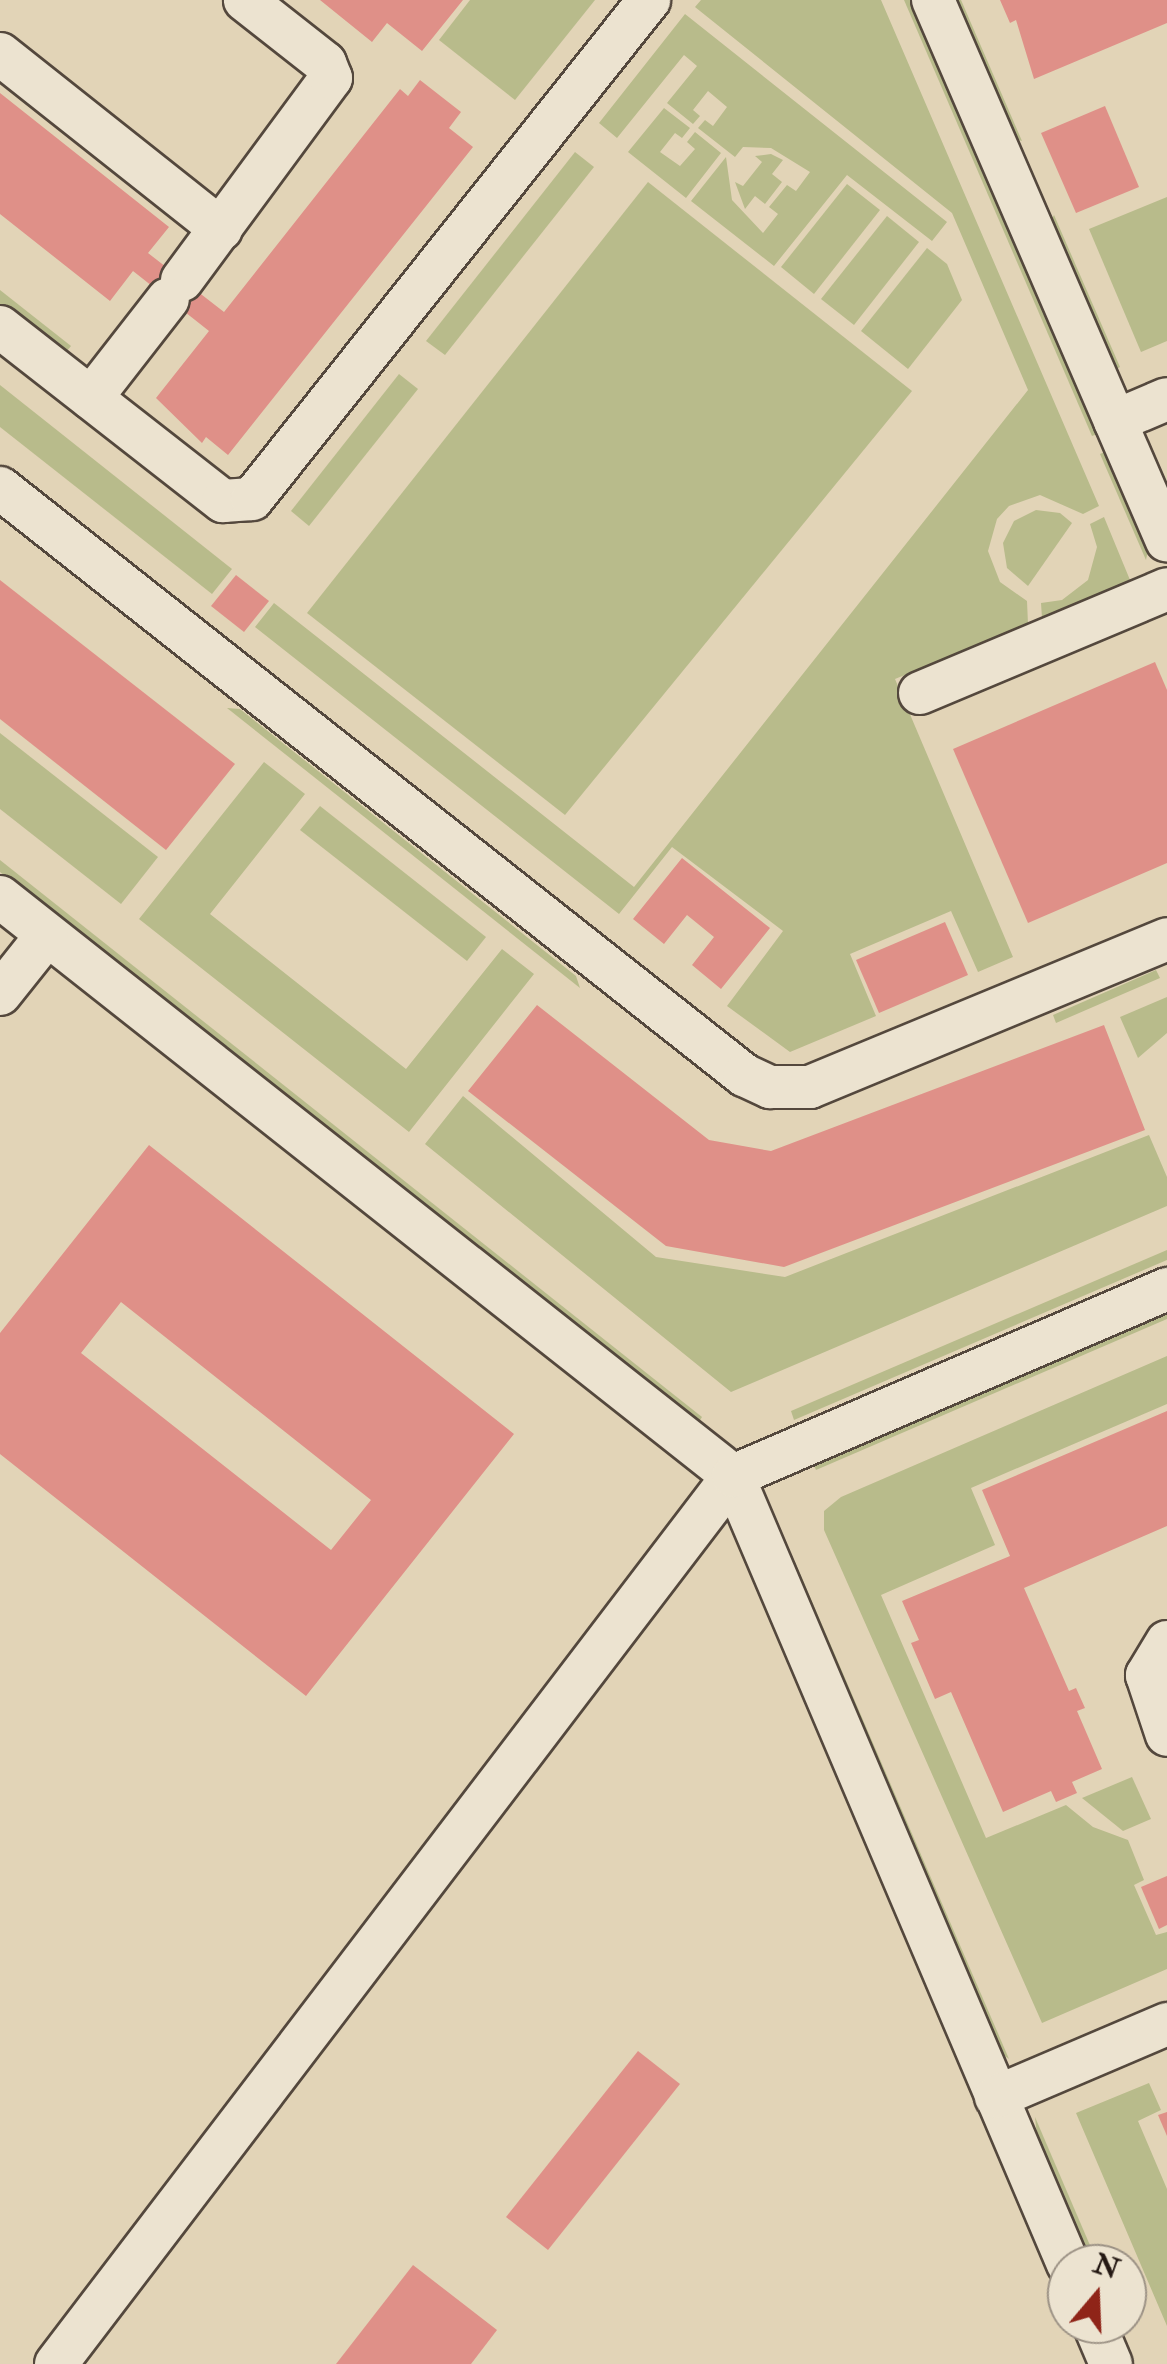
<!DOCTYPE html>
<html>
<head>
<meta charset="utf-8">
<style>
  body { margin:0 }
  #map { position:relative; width:1167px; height:2364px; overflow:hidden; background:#e2d4b7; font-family:"IM FELL Double Pica",serif }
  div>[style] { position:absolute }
  .green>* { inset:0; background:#b8bb8b }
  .building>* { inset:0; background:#df9088 }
  .roads { filter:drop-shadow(2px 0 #54483d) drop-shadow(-2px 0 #54483d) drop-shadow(0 2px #54483d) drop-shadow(0 -2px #54483d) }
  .minor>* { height:42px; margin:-21px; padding:0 21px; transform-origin:21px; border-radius:21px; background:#ece3d0 }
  span { translate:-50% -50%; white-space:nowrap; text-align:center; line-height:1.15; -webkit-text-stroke:9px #ece3d0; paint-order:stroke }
  .north { position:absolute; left:1047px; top:2244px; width:100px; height:100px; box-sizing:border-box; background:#ece3d0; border:2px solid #9c9285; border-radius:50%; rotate:19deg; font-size:28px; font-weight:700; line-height:40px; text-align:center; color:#251914 }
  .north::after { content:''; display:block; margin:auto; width:35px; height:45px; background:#8f2418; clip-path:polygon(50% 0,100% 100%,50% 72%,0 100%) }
</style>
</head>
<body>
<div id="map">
  <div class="green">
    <i style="clip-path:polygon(470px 0,595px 0,515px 100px,439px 40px)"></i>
    <i style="clip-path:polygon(701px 0,881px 0,1099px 506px,1083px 514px,1040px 495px,1009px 506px,997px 519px,988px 551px,1000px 582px,1027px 601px,1028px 624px,895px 679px,1013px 957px,978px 972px,951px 911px,850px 954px,876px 1016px,790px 1052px,727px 1006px,783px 931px,672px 847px,619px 914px,255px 627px,274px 603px,634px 887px,1028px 390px,952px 213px,695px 7px)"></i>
    <i style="clip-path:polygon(904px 0,913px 0,1100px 433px,1092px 436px)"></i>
    <i style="clip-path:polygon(955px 0,961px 0,1022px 141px,1016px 139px)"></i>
    <i style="clip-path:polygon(685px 14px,947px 222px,932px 241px,847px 175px,774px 266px,691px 201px,726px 157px,732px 200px,763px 233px,778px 214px,769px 207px,787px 185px,796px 191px,810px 172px,771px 148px,743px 147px,735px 157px,698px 128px,705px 120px,713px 126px,727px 107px,708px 91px,693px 110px,700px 116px,693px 124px,667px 103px,697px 66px,684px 55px,617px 138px,599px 123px)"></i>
    <i style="clip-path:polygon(664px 108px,690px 128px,682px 138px,675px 133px,660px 152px,680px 166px,695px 149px,687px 142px,695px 132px,721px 153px,686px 198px,628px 152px)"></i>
    <i style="clip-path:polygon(575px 152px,594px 167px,445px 355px,426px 341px)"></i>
    <i style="clip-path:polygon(771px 154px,783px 160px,772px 174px,782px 182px,765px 204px,755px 196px,745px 209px,735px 182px,743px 186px,762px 162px,755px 156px)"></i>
    <i style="clip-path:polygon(648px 182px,912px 391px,565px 815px,307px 613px)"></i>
    <i style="clip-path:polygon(847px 184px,880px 210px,814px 294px,781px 267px)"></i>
    <i style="clip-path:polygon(1167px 197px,1167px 341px,1141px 352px,1089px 229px)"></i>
    <i style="clip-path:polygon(1054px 215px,1120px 367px,1113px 371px,1051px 221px)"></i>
    <i style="clip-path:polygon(887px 216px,919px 242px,854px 325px,821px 299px)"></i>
    <i style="clip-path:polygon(927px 248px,947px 264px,962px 300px,908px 369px,861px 331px)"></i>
    <i style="clip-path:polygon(0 290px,71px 346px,57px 363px,0 318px)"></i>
    <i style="clip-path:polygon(399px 374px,418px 389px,309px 526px,291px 511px)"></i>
    <i style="clip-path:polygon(0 385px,232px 569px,212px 594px,0 427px)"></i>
    <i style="clip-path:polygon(1107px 451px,1148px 550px,1146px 560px,1100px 454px)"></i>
    <i style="clip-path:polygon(1036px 510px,1060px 513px,1072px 523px,1028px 586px,1007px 568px,1003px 543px,1014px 521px)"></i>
    <i style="clip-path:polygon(1104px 517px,1130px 580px,1042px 618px,1041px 603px,1062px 600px,1088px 580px,1097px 547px,1090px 524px)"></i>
    <i style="clip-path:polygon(227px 708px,240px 709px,576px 976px,580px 988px)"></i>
    <i style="clip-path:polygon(0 733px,158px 857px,121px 904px,0 809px)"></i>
    <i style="clip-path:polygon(264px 762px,305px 794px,210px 914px,406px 1069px,502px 949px,534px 974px,409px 1132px,139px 919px)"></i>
    <i style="clip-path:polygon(320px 806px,486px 937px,467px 961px,300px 830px)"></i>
    <i style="clip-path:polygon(0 860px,702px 1417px,697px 1425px,0 872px)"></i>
    <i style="clip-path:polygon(1156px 970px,1160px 978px,1056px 1023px,1053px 1015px)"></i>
    <i style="clip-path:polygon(1167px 997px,1167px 1033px,1138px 1058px,1120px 1017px)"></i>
    <i style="clip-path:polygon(463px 1096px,656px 1257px,785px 1277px,1149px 1135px,1167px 1177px,1167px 1206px,731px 1392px,425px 1144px)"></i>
    <i style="clip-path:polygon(1167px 1250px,1167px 1260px,794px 1420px,791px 1411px)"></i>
    <i style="clip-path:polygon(1167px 1309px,1167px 1319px,816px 1470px,812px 1461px)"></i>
    <i style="clip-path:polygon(1167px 1356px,1167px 1404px,971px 1488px,995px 1545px,881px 1595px,986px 1838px,1066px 1805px,1093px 1827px,1128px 1840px,1144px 1880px,1134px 1885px,1156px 1935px,1167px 1932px,1167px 1969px,1042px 2023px,824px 1530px,824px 1511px,841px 1497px)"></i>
    <i style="clip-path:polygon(795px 1562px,1009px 2059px,1001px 2053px,787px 1566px)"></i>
    <i style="clip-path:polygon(1132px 1777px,1151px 1819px,1123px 1831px,1082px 1798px)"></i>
    <i style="clip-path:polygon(1149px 2083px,1161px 2110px,1138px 2121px,1167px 2189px,1167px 2326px,1076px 2113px)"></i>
    <i style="clip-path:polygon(1035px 2117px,1098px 2264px,1089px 2264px,1038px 2145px)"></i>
  </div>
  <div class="building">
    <i style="clip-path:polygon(320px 0,463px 0,422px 51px,387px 23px,372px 42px)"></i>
    <i style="clip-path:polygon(1000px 0,1167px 0,1167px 23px,1034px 79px,1016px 20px,1010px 23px)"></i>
    <i style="clip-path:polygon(420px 80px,461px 112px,449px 128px,473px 147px,228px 455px,206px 437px,202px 443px,156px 398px,209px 331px,133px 271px,110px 301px,0 214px,0 93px,169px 227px,148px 253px,224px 312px,400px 89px,408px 96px)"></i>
    <i style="clip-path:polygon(1105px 106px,1139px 187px,1076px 213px,1041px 133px)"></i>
    <i style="clip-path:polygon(236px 575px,269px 601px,244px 632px,211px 606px)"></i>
    <i style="clip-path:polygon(0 580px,235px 764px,166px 850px,0 719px)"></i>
    <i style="clip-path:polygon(1155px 662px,1167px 690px,1167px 863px,1028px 923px,953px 749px)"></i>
    <i style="clip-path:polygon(682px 858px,770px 928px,721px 989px,692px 965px,714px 937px,687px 915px,664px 944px,633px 919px)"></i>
    <i style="clip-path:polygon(945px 922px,968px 975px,879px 1013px,856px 960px)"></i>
    <i style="clip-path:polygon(537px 1005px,709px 1140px,771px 1151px,1104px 1025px,1145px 1130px,784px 1267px,666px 1246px,468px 1091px)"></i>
    <i style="clip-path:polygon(evenodd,149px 1145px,514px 1434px,306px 1696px,0 1454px,0 1333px,149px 1145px,121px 1302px,371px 1500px,331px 1550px,81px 1353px,121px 1302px)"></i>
    <i style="clip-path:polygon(1167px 1411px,1167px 1526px,1024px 1588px,1069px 1691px,1076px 1688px,1085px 1708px,1077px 1711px,1102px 1769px,1072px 1782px,1077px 1793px,1056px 1802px,1051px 1791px,1003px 1812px,951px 1692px,935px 1699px,911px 1643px,919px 1640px,902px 1601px,1010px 1556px,982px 1490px)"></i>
    <i style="clip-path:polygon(1167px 1876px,1167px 1925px,1159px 1929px,1141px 1887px)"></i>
    <i style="clip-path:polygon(638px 2051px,680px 2084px,548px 2250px,506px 2217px)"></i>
    <i style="clip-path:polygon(1167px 2112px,1167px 2136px,1158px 2115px)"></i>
    <i style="clip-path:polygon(413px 2265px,497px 2330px,471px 2364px,336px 2364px)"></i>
  </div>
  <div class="roads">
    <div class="minor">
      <i style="left:933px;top:0;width:589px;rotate:66.61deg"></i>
      <i style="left:0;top:54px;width:282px;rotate:38.4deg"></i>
      <i style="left:182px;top:280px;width:251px;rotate:-53.6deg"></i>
      <i style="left:331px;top:78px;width:16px;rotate:-112deg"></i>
      <i style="left:325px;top:63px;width:102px;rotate:-141.8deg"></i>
      <i style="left:0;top:327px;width:283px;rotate:38deg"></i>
      <i style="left:223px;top:501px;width:29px;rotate:-4deg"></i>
      <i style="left:252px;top:499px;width:638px;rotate:-51.49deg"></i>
      <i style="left:91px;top:398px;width:125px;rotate:-52.1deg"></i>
      <i style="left:1115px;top:421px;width:56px;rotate:-22.9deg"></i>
      <i style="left:0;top:488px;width:948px;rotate:38.27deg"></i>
      <i style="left:744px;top:1075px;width:29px;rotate:25deg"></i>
      <i style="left:770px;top:1087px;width:40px"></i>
      <i style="left:810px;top:1087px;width:386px;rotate:-22.5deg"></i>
      <i style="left:920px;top:693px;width:268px;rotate:-22.8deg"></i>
      <i style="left:0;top:897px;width:934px;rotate:38.31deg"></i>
      <i style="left:733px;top:1476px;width:856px;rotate:66.97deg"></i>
      <i style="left:0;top:994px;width:75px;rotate:-51.5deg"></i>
      <i style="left:1167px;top:1642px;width:39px;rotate:121deg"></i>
      <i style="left:1147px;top:1675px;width:63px;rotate:71.6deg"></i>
      <i style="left:996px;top:2097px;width:186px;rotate:-23.1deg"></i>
      <i style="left:1094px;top:2324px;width:43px;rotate:67deg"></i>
      <i style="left:56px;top:2364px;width:1117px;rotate:-52.68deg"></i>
      <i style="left:733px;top:1476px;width:473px;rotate:-23.3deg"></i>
    </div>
  </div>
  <div class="north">N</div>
</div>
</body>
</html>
